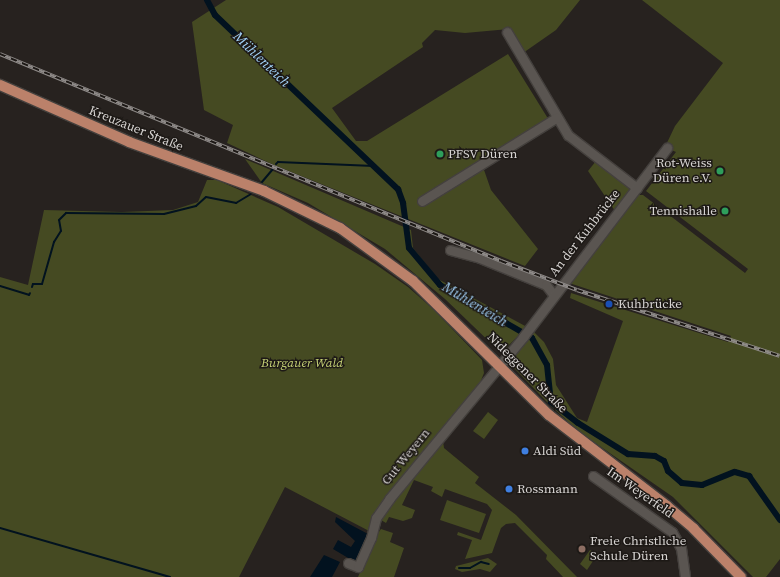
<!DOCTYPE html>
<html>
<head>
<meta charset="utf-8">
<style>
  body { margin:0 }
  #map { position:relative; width:780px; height:577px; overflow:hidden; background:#27221f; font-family:"Source Serif 4",serif }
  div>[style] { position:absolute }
  .green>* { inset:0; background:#454a22 }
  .water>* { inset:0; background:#02121f }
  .stream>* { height:2px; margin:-1px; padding:0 1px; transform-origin:1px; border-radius:1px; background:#02121f }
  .canal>* { height:6px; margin:-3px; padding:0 3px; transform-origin:3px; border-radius:3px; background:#02121f }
  .roads { filter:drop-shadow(1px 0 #44403d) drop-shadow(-1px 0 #44403d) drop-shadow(0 1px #44403d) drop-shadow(0 -1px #44403d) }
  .minor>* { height:9px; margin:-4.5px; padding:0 4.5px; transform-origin:4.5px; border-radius:4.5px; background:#5a5551 }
  .major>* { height:10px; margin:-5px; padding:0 5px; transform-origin:5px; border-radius:5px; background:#bb816a }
  .rail>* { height:3.5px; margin-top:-1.75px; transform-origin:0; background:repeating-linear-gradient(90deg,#1d1916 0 6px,#8f8b89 0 12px); box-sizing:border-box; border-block:1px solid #8f8b89 }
  .dots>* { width:11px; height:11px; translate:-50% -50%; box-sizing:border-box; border:2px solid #1d1916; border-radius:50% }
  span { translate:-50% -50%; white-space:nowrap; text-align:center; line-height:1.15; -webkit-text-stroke:3px #1d1916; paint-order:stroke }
  .street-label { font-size:13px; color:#d7d4d2 }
  .poi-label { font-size:13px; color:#d7d4d2 }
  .left { translate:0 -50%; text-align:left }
  .right { translate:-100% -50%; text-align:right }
  .park-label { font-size:13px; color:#c5d175; font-style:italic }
  .water-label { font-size:14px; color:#a0cff4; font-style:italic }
</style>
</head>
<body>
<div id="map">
  <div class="green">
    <i style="clip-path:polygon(226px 0,580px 0,556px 30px,523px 53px,509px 29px,465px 33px,435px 30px,422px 43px,423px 47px,332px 108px,356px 141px,367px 141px,508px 54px,552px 125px,483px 167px,491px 190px,538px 249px,525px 266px,274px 165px,227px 143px,233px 125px,204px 110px,192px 22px)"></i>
    <i style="clip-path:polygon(642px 0,780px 0,780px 559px,766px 577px,753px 577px,673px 497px,578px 431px,546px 401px,514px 368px,511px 362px,511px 356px,532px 330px,544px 342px,553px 359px,556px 385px,577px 418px,587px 422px,623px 321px,570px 298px,571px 293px,728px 342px,731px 336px,566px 282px,636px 195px,643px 195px,745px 273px,748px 269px,646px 191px,676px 152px,665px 147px,675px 126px,723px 63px)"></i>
    <i style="clip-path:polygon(245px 159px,411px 230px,413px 248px,438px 279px,527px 327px,505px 349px,499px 351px,445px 299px,385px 249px,308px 203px,262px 183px)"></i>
    <i style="clip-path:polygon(596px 161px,631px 188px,615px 211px,588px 171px)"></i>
    <i style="clip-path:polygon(207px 180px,217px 180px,278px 207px,375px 264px,408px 287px,433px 309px,482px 360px,484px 373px,480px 383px,447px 423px,371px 532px,285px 487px,239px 577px,0 577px,0 277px,28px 285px,44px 210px,122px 212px,173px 210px,198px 202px)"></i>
    <i style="clip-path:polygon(488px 412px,498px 420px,484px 439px,473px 431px)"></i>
    <i style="clip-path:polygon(443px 441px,444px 448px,479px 477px,475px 483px,516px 515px,577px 577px,563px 577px,546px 559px,547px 555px,515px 523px,506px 524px,501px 528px,492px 553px,465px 559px,472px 540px,457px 535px,458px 532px,481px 540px,492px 510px,487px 504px,445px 489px,442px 497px,431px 491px,433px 487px,414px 480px,402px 505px,415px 510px,412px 518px,403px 521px,389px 517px,386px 523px,381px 520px,395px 497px)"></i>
    <i style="clip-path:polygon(447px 500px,486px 514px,479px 533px,440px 520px)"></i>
    <i style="clip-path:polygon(381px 529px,393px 533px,390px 542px,404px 548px,394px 577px,358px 577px,375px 537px)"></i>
    <i style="clip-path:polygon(590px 550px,597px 555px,587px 570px,580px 564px)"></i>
    <i style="clip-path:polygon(488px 558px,497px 564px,490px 572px,480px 569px,462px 572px,455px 569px,456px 566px)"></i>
  </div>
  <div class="water">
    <i style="clip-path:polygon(336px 517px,368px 534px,355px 562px,333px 549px,338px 540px,351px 547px,355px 541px,335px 522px)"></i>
    <i style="clip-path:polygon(324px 555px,340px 562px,332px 577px,310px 577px)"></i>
  </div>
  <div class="stream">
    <i style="left:276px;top:164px;width:3px;rotate:-45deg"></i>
    <i style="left:278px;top:162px;width:96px;rotate:2.4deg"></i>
    <i style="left:262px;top:182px;width:16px;rotate:-50deg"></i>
    <i style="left:0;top:286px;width:30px;rotate:17deg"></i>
    <i style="left:29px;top:295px;width:2px;rotate:-63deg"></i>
    <i style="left:32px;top:287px;width:3px;rotate:-72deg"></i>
    <i style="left:33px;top:284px;width:9px"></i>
    <i style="left:42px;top:284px;width:44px;rotate:-74.1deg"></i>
    <i style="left:54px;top:242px;width:13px;rotate:-58deg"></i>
    <i style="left:61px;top:231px;width:11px;rotate:-100deg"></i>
    <i style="left:59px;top:220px;width:10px;rotate:-45deg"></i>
    <i style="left:66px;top:213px;width:98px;rotate:0.6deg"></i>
    <i style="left:164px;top:214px;width:33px;rotate:-14deg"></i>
    <i style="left:196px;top:206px;width:13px;rotate:-42deg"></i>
    <i style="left:206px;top:197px;width:31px;rotate:11deg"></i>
    <i style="left:236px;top:203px;width:17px;rotate:-31deg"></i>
    <i style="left:0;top:528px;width:177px;rotate:16.1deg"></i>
    <i style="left:459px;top:568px;width:11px"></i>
    <i style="left:470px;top:568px;width:13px;rotate:-29deg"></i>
    <i style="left:481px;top:562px;width:8px;rotate:14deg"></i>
  </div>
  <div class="canal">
    <i style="left:207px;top:0;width:17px;rotate:62deg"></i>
    <i style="left:215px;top:15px;width:253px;rotate:43.6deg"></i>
    <i style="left:398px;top:189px;width:15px;rotate:70deg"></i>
    <i style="left:403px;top:203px;width:45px;rotate:82.4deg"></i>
    <i style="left:409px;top:248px;width:48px;rotate:50deg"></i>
    <i style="left:440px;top:285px;width:106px;rotate:29.9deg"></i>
    <i style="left:532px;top:338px;width:31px;rotate:61deg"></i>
    <i style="left:547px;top:365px;width:37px;rotate:84deg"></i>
    <i style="left:551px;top:402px;width:34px;rotate:38deg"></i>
    <i style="left:578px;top:423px;width:59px;rotate:31.8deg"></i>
    <i style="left:628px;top:454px;width:27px;rotate:4deg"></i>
    <i style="left:655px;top:456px;width:10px;rotate:29deg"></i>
    <i style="left:664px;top:461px;width:11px;rotate:68deg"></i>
    <i style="left:668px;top:471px;width:18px;rotate:41deg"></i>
    <i style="left:682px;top:483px;width:20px;rotate:6deg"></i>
    <i style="left:702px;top:485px;width:35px;rotate:-22deg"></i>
    <i style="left:735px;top:472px;width:15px;rotate:16deg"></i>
    <i style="left:749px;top:476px;width:54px;rotate:54.8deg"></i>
  </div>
  <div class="roads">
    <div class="minor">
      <i style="left:507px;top:32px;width:120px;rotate:59.4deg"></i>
      <i style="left:568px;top:135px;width:87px;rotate:37.5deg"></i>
      <i style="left:422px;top:201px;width:158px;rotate:-31.8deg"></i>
      <i style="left:450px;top:250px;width:31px;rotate:15deg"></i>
      <i style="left:480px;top:258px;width:71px;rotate:22.2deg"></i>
      <i style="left:546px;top:285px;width:11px;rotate:52deg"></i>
      <i style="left:593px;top:476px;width:97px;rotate:35.3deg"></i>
      <i style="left:672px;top:532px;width:18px;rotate:61deg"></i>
      <i style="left:681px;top:548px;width:29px;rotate:82deg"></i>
      <i style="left:348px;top:563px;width:11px;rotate:22deg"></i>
      <i style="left:358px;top:567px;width:32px;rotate:-66deg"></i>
      <i style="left:371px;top:538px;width:21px;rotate:-76deg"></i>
      <i style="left:376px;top:518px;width:24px;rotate:-55deg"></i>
      <i style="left:390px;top:498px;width:209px;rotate:-50.4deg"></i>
      <i style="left:523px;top:337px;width:238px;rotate:-52.7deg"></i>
    </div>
    <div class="major">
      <i style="left:0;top:85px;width:141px;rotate:23.8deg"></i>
      <i style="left:129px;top:142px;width:144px;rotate:19.9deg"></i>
      <i style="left:264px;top:191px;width:85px;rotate:26deg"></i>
      <i style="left:340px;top:228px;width:90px;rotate:36deg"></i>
      <i style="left:413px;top:281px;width:191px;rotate:44.6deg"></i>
      <i style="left:549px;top:415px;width:149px;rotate:37.6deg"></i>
      <i style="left:667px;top:506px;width:35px;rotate:40deg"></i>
      <i style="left:694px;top:529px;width:67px;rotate:45.6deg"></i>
    </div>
  </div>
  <div class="rail">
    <i style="left:0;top:54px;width:542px;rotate:22.45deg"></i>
    <i style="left:501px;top:261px;width:81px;rotate:20.9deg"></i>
    <i style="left:577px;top:290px;width:213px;rotate:18deg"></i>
  </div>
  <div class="dots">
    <i style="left:440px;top:154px;background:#2e9e5b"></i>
    <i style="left:720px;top:171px;background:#2e9e5b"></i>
    <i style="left:725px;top:211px;background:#2e9e5b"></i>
    <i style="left:609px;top:304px;background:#1a4fb4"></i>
    <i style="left:525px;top:451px;background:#3f7fe0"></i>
    <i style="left:509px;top:489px;background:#3f7fe0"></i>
    <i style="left:582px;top:549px;background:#8d6e63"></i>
  </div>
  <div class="street-label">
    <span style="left:136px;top:129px;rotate:22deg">Kreuzauer Straße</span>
    <span style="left:585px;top:233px;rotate:-52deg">An der Kuhbrücke</span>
    <span style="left:527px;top:373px;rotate:45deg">Nideggener Straße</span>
    <span style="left:406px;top:457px;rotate:-51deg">Gut Weyern</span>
    <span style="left:640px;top:493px;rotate:35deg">Im Weyerfeld</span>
  </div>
  <div class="poi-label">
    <span class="left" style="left:448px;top:154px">PFSV Düren</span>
    <span class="right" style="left:712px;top:171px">Rot-Weiss<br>Düren e.V.</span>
    <span class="right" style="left:717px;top:211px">Tennishalle</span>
    <span class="left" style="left:618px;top:304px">Kuhbrücke</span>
    <span class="left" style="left:533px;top:451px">Aldi Süd</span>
    <span class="left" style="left:517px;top:489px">Rossmann</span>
    <span class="left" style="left:590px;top:549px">Freie Christliche<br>Schule Düren</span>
  </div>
  <div class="park-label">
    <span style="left:302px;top:363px">Burgauer Wald</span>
  </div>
  <div class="water-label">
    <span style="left:262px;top:59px;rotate:44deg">Mühlenteich</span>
    <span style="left:475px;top:304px;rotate:31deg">Mühlenteich</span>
  </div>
</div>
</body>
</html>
